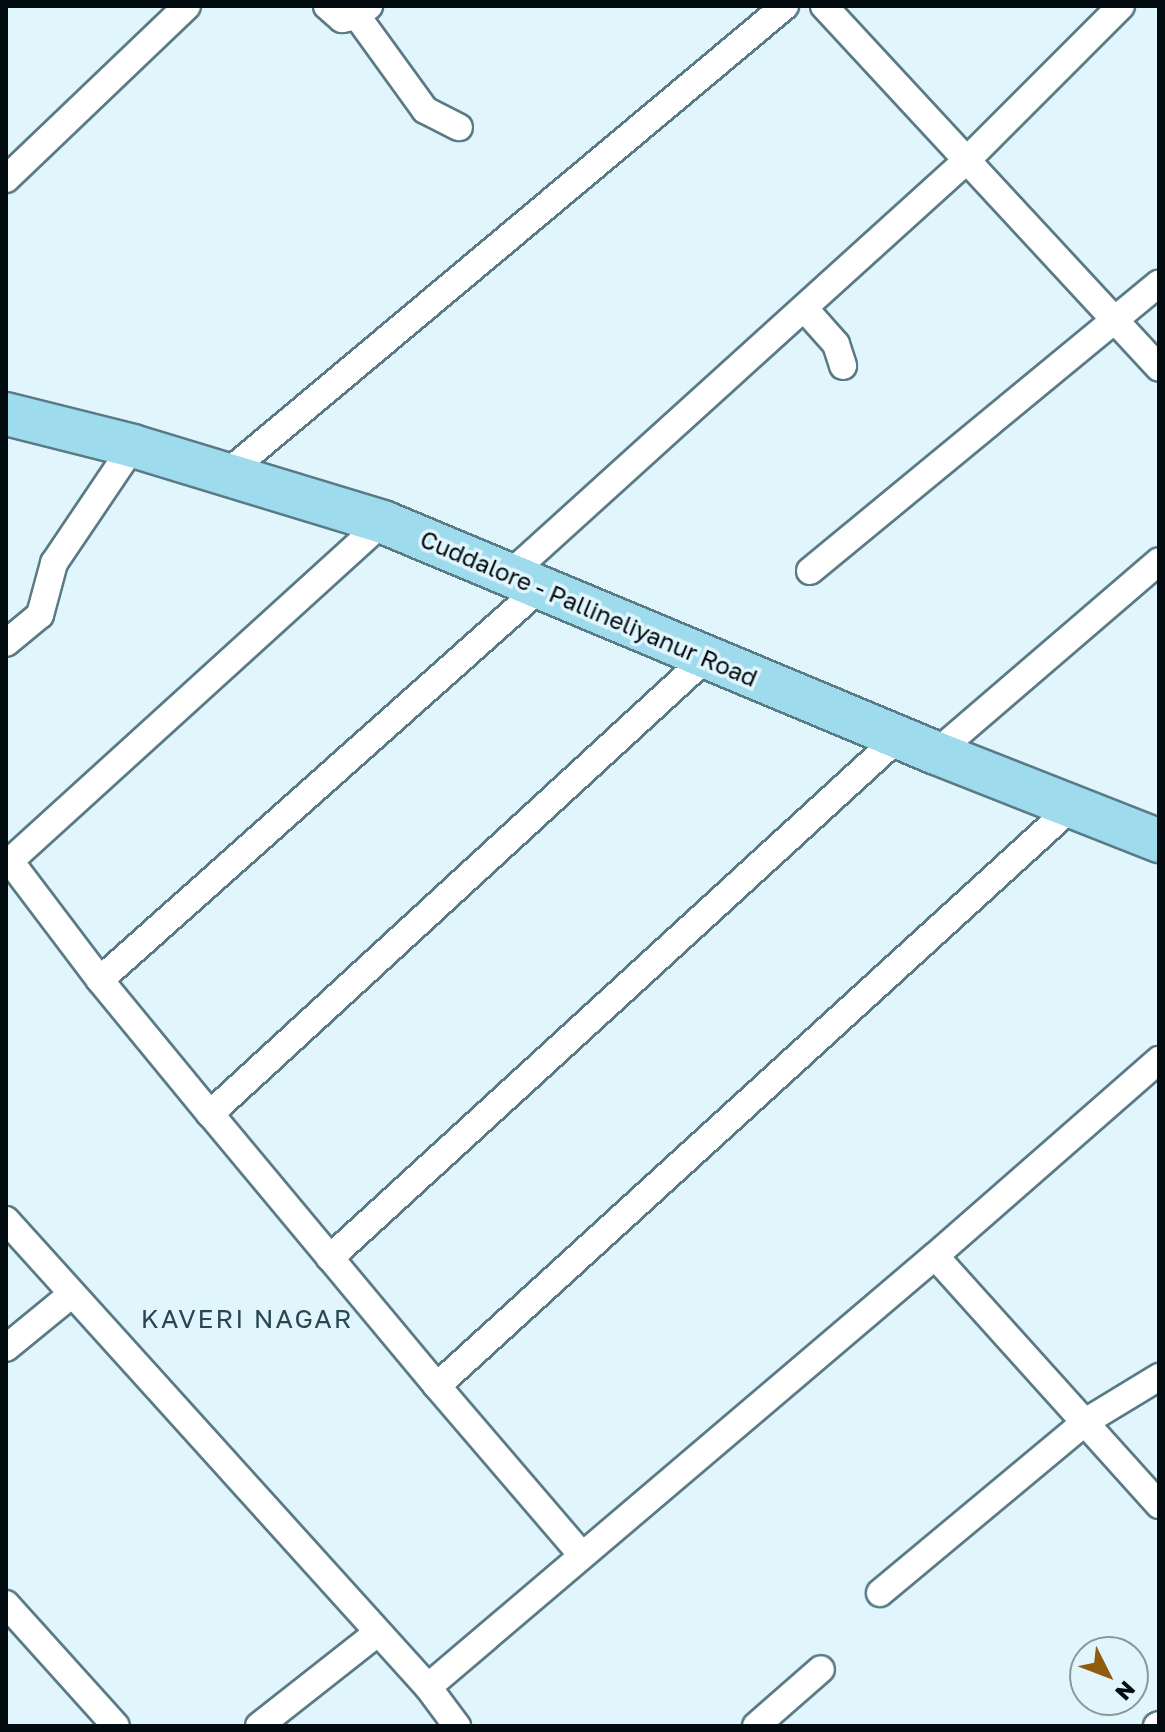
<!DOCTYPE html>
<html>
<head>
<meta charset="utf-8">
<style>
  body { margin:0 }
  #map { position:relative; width:1165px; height:1732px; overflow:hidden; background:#e0f5fc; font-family:"Golos Text",sans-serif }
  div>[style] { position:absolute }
  .roads { filter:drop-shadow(2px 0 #5a7b86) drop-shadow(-2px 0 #5a7b86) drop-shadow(0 2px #5a7b86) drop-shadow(0 -2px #5a7b86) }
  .minor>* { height:26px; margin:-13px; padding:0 13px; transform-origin:13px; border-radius:13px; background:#fff }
  .primary>* { height:42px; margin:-21px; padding:0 21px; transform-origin:21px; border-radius:21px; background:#9ddbed }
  span { translate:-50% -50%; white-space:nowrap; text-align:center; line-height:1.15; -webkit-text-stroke:7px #e0f5fc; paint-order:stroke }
  .street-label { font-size:24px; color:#030d11 }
  .neighbourhood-label { font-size:26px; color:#284751; letter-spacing:2px }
  .frame { position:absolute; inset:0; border:8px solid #030d11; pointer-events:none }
  .north { position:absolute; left:1069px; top:1636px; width:80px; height:80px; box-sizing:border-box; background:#e0f5fc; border:2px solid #88989e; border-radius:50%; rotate:132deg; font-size:22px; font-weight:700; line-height:32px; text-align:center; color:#030d11 }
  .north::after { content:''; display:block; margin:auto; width:28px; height:36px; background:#8f5b0d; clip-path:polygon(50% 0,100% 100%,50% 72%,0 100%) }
</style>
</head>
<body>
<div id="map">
  <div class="roads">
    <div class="minor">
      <i style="left:327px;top:6px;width:20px;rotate:41deg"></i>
      <i style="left:342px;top:19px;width:15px;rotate:-11deg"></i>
      <i style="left:357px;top:16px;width:16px;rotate:-40deg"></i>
      <i style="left:824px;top:6px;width:493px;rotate:47.2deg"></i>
      <i style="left:357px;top:16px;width:116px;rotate:54.1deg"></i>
      <i style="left:425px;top:110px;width:38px;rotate:27deg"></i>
      <i style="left:6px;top:179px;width:250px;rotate:-43.7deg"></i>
      <i style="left:804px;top:308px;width:48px;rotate:48.4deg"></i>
      <i style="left:836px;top:344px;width:23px;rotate:72deg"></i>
      <i style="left:226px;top:474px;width:729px;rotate:-39.94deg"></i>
      <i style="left:810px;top:571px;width:452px;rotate:-39.5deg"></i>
      <i style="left:510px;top:574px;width:618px;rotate:-42.18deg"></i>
      <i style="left:968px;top:159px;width:216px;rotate:-45deg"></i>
      <i style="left:6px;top:643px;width:44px;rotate:-39.5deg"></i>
      <i style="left:40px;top:615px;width:54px;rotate:-74.9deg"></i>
      <i style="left:54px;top:563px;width:141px;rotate:-56deg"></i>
      <i style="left:936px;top:753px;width:294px;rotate:-40.7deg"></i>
      <i style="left:100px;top:980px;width:149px;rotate:-127.1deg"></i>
      <i style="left:10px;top:861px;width:504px;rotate:-42.27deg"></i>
      <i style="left:210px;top:1114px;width:173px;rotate:-129.4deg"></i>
      <i style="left:100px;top:980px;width:588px;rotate:-41.69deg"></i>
      <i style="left:6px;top:1220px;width:629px;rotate:47.9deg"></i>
      <i style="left:428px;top:1687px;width:665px;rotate:-40.37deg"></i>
      <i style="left:935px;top:1256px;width:298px;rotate:-41.2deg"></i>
      <i style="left:935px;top:1256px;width:335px;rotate:48deg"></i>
      <i style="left:330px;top:1258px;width:771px;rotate:-42.48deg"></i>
      <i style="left:6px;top:1348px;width:85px;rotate:-39.3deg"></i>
      <i style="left:437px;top:1386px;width:354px;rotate:-129.8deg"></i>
      <i style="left:210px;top:1114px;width:674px;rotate:-42.59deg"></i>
      <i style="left:581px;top:1554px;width:221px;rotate:-130.6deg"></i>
      <i style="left:437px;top:1386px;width:862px;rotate:-42.37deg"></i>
      <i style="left:880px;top:1593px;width:267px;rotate:-39.8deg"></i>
      <i style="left:1085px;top:1422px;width:87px;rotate:-31.3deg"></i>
      <i style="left:6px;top:1604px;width:164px;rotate:48deg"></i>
      <i style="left:428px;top:1687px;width:49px;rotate:53.4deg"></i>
      <i style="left:259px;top:1726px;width:150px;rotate:-38.2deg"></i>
      <i style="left:756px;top:1726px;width:86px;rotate:-41.2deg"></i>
      <i style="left:1157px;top:1726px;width:2px;rotate:-27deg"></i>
    </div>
    <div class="primary">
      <i style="left:6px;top:414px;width:131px;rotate:14.1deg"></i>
      <i style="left:133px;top:446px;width:261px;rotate:16.9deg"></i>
      <i style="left:383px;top:522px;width:599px;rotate:22.67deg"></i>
      <i style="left:936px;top:753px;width:240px;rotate:21.5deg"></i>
    </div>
  </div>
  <div class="street-label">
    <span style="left:589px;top:608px;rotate:23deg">Cuddalore - Pallineliyanur Road</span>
  </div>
  <div class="neighbourhood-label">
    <span style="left:247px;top:1319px">KAVERI NAGAR</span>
  </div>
  <div class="frame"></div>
  <div class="north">N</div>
</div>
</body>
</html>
